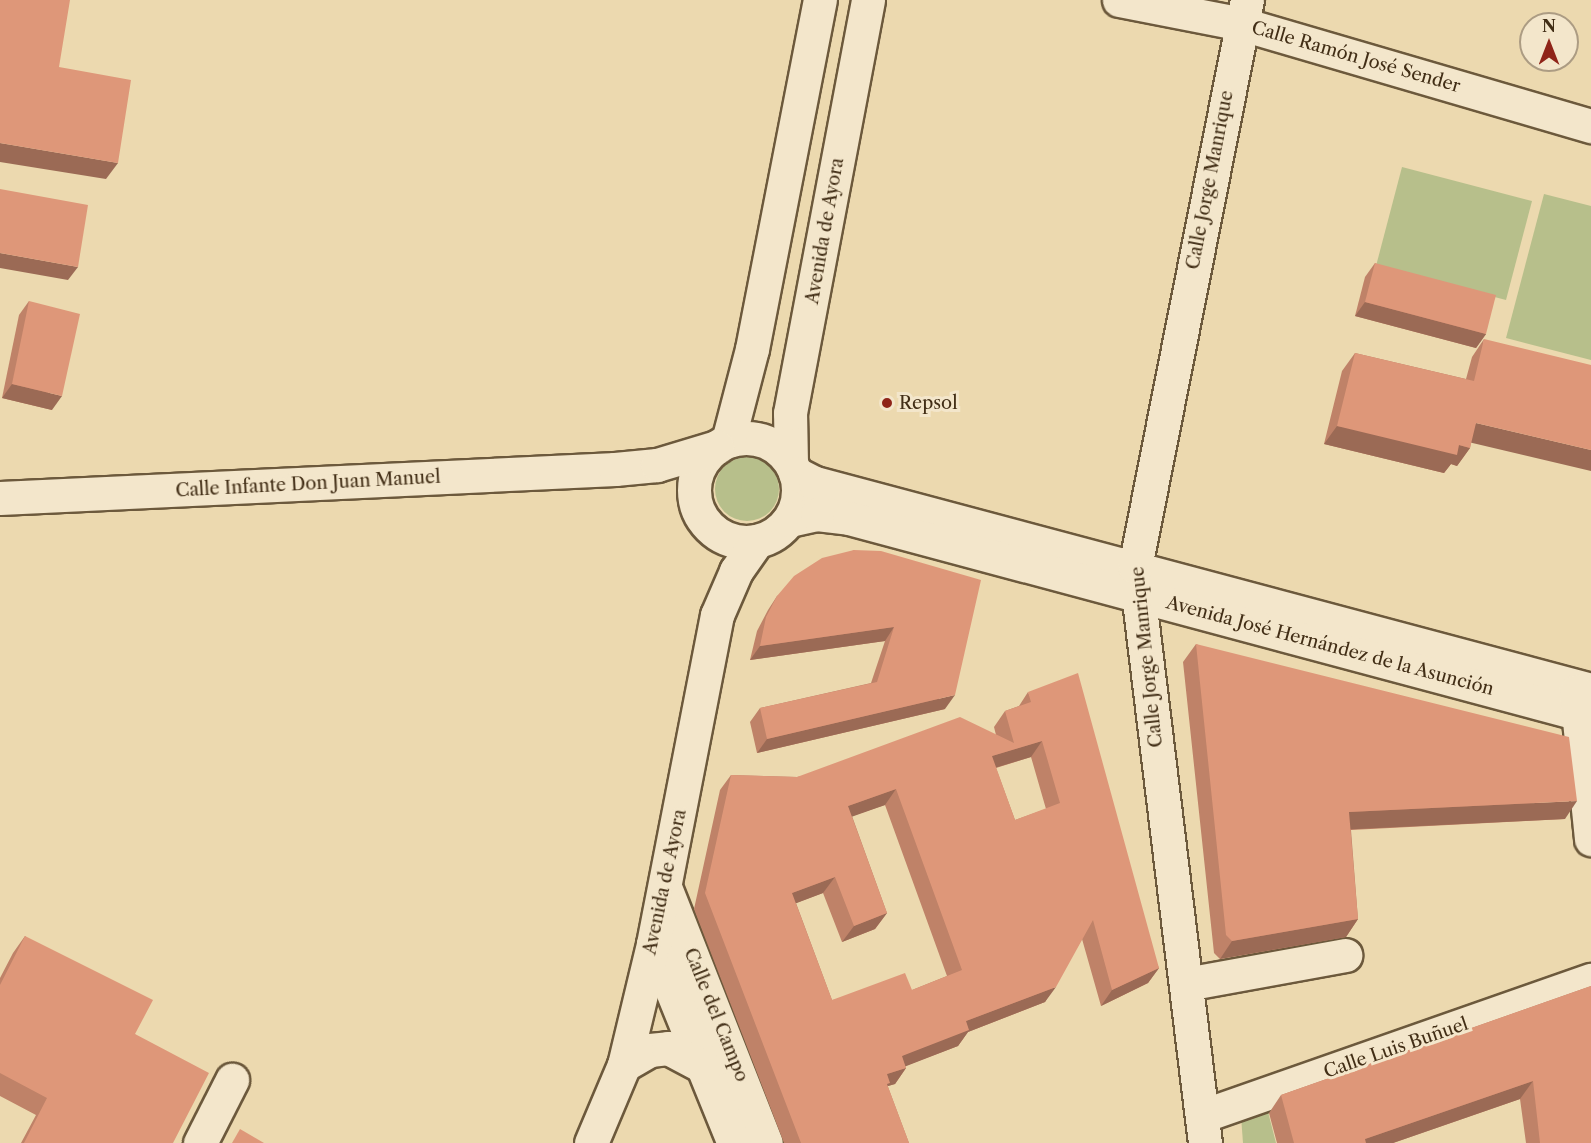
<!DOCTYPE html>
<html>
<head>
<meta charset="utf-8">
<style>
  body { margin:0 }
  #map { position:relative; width:1591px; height:1143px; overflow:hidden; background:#ecd9af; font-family:"Libre Caslon Text",serif }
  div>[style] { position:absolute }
  .green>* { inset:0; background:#b7bf8b }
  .round { border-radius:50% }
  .roads { filter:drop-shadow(2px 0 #6c593c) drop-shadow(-2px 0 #6c593c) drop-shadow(0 2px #6c593c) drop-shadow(0 -2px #6c593c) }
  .minor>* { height:33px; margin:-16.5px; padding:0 16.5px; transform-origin:16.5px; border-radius:16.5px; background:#f3e6cb }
  .minor>.ring { margin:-16.5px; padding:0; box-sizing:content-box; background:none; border:33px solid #f3e6cb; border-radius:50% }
  .wall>* { inset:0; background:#bf8268 }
  .shaded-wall>* { inset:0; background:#9b6a55 }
  .building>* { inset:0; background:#de9779 }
  .dots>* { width:16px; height:16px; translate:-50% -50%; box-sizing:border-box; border:3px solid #f3e6cb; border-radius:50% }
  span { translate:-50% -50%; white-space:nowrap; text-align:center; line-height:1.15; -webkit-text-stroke:6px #f3e6cb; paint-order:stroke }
  .street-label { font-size:18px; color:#422e16 }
  .poi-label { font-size:18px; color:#422e16 }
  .left { translate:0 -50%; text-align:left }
  .north { position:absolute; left:1519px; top:12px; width:60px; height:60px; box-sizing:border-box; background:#f3e6cb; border:2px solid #ac9c83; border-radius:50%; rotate:0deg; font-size:16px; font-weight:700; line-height:24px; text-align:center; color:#422e16 }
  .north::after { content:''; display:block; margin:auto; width:21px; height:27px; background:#8f2418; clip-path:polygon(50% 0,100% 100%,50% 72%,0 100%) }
</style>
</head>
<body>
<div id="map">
  <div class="green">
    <i style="clip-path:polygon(1402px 167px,1532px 201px,1506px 300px,1376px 266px)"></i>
    <i style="clip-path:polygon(1544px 194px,1591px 206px,1591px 360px,1506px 338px)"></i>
    <i class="round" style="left:715px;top:457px;width:64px;height:64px"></i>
    <i style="clip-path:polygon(1267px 1108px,1276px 1143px,1243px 1143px,1241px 1116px)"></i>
  </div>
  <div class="roads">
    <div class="minor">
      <i style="left:1119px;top:0;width:125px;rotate:11deg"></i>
      <i style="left:1242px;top:24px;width:364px;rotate:16.3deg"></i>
      <i class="ring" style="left:694px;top:438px;width:71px;height:71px"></i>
      <i style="left:728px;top:441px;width:95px;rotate:-75.4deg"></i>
      <i style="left:752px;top:349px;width:356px;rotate:-79deg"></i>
      <i style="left:791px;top:463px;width:50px;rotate:-91.1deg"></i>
      <i style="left:790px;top:413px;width:420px;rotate:-79.3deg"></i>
      <i style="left:795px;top:473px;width:22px;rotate:27deg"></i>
      <i style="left:815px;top:483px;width:803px;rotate:14.94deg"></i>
      <i style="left:0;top:498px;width:616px;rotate:-2.7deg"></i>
      <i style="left:615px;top:469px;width:42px;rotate:-5.4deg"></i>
      <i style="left:657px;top:465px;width:63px;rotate:-16.7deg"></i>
      <i style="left:789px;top:520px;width:29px;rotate:-12deg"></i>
      <i style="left:817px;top:514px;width:32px;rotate:7deg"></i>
      <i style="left:849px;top:518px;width:768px;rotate:15.01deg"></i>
      <i style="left:1576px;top:691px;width:149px;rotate:84.2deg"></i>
      <i style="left:665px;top:887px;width:275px;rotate:68.5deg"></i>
      <i style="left:653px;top:944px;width:215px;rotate:67.9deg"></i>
      <i style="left:1186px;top:984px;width:162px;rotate:-10.3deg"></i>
      <i style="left:624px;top:1065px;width:30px;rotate:-30deg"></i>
      <i style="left:650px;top:1050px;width:18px;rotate:-6deg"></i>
      <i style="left:668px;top:1048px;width:41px;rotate:27.8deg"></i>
      <i style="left:1202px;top:1116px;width:412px;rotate:-19.3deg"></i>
      <i style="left:200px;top:1143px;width:71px;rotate:-63.1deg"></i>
      <i style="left:591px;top:1143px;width:85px;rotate:-67.1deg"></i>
      <i style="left:624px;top:1065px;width:124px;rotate:-76.5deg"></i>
      <i style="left:653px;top:944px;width:335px;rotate:-79deg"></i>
      <i style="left:717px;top:615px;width:48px;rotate:-66.6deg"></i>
      <i style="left:736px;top:571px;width:37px;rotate:-55deg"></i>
      <i style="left:1205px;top:1143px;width:580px;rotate:-96.93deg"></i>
      <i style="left:1135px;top:567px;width:578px;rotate:-78.83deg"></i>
    </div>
  </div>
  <div class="wall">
    <i style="clip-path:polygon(1375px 263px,1486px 334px,1476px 348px,1355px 316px,1365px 277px)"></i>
    <i style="clip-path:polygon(29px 301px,52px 410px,2px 398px,19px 315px)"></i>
    <i style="clip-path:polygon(1484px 339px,1471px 442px,1470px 448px,1457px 466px,1451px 464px,1444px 473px,1324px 444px,1342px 371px,1355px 353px,1466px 379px,1472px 357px)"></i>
    <i style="clip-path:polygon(854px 550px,945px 709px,757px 753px,750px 722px,760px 708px,871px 683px,885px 641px,750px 660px,757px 631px,768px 610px,777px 596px)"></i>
    <i style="clip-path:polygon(1196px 644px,1565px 819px,1351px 830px,1358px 919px,1346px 937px,1220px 959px,1214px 953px,1183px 662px)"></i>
    <i style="clip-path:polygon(evenodd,1028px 692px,1159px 968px,1148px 983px,1101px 1006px,1082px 939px,1045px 1002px,968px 1032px,958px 1046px,905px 1066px,906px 1068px,895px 1084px,888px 1086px,888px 1087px,909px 1143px,784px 1143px,694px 909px,720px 790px,731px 775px,797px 777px,996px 735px,994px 727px,1005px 711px,1019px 706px,1028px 692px,1031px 757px,1046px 809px,1015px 820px,996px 768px,1031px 757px,1028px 692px,885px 805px,947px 976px,912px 990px,832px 1000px,796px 903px,823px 893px,842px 942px,875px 929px,887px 913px,852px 816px,885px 805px)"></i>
    <i style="clip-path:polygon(25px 936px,135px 1034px,173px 1143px,21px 1143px,36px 1115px,0 1096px,0 978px,13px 953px)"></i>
    <i style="clip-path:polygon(1591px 986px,1591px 1143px,1526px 1143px,1520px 1099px,1393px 1143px,1277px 1143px,1269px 1113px,1281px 1095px)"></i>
  </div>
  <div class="shaded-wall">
    <i style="clip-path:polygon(0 143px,118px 163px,106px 179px,0 162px)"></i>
    <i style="clip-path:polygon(0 253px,78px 267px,68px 280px,0 268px)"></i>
    <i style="clip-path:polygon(1365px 302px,1486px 334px,1476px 348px,1355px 316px)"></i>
    <i style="clip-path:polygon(12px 384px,62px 396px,52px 410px,2px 398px)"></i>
    <i style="clip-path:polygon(1476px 423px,1591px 450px,1591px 471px,1464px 441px)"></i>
    <i style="clip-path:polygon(1337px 426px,1459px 445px,1470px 448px,1457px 466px,1451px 464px,1444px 473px,1324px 444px)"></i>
    <i style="clip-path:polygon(894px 627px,885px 641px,750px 660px,760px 646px)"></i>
    <i style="clip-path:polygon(955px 695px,945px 709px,757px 753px,767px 739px)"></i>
    <i style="clip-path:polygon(1042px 741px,1031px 757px,981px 772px,992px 756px)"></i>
    <i style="clip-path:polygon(896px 789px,885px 805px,837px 822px,848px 806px)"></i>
    <i style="clip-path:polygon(1577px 801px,1565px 819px,1337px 830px,1349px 812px)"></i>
    <i style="clip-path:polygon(835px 877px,823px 893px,781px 909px,792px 893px)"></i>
    <i style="clip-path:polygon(887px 913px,875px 929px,842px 942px,854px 926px)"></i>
    <i style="clip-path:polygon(1358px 919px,1346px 937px,1220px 959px,1232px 941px)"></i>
    <i style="clip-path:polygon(1159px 968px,1148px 983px,1101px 1006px,1112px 990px)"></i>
    <i style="clip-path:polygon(1056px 987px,1045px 1002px,968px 1032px,958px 1046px,891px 1072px,902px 1056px,966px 1021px)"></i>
    <i style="clip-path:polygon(906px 1068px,895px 1084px,888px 1086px,879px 1099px,887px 1074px)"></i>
    <i style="clip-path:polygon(1533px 1081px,1520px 1099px,1393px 1143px,1362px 1143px,1365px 1139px)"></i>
  </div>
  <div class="building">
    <i style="clip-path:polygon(0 0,70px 0,59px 67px,131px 80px,118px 163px,0 143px)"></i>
    <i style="clip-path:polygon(0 189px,88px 205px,78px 267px,0 253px)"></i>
    <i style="clip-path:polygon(1375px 263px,1496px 295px,1486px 334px,1365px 302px)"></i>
    <i style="clip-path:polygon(29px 301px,80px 314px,62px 396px,12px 384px)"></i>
    <i style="clip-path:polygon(1484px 339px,1591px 365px,1591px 450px,1476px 423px,1470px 448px,1459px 445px,1457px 455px,1337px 426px,1355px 353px,1474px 381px)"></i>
    <i style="clip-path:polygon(854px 550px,881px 551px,981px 580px,955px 695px,767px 739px,760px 708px,877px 682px,894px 627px,760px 646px,766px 617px,777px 596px,794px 576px,822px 558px)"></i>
    <i style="clip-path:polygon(1196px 644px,1569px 737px,1577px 801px,1349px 812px,1358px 919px,1232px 941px,1226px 935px)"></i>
    <i style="clip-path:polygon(evenodd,1078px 673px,1159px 968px,1112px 990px,1093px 920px,1056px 987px,966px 1021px,969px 1030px,902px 1056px,906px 1068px,887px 1074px,890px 1083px,887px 1084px,909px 1143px,801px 1143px,705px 893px,731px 775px,797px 777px,960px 717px,1014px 743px,1005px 711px,1031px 702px,1028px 692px,1078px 673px,1042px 741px,1060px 803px,1015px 820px,992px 756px,1042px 741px,1078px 673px,896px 789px,962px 970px,912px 990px,905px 973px,832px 1000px,792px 893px,835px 877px,854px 926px,887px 913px,848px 806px,896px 789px)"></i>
    <i style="clip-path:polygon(25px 936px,153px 1000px,135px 1034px,209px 1073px,173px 1143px,24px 1143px,47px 1098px,0 1073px,0 985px)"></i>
    <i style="clip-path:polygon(1591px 986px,1591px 1143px,1540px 1143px,1533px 1081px,1365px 1139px,1366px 1143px,1294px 1143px,1281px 1095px)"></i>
    <i style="clip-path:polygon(240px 1129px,264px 1143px,232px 1143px)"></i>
  </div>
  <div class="dots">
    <i style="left:887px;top:403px;background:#8f2418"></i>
  </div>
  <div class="street-label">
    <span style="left:1356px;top:57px;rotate:16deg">Calle Ramón José Sender</span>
    <span style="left:1210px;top:180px;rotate:-79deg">Calle Jorge Manrique</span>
    <span style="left:825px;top:231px;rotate:-80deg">Avenida de Ayora</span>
    <span style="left:308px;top:484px;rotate:-3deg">Calle Infante Don Juan Manuel</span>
    <span style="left:1330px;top:646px;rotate:15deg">Avenida José Hernández de la Asunción</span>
    <span style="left:1147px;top:657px;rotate:-96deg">Calle Jorge Manrique</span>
    <span style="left:665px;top:882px;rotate:-78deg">Avenida de Ayora</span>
    <span style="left:716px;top:1015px;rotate:68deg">Calle del Campo</span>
    <span style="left:1396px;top:1048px;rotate:-19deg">Calle Luis Buñuel</span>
  </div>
  <div class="poi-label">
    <span class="left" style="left:899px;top:403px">Repsol</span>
  </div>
  <div class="north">N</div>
</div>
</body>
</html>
